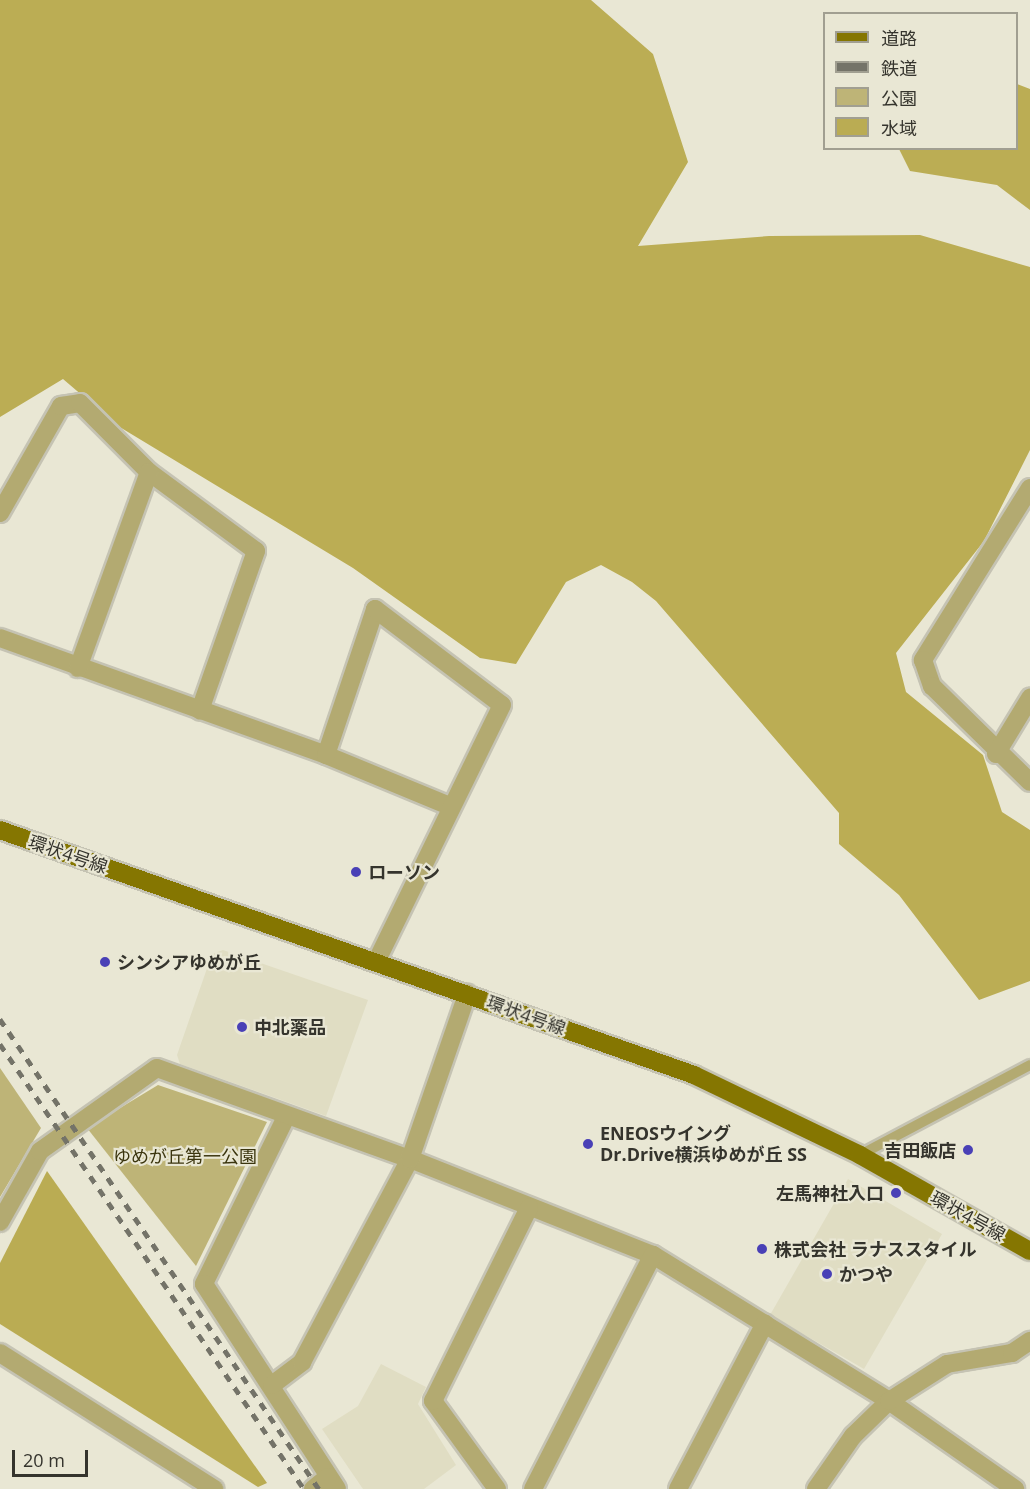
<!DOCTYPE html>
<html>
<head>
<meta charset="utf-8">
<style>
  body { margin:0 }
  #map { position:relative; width:1030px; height:1489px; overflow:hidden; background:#e9e7d4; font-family:"Open Sans","Noto Sans JP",sans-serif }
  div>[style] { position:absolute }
  .built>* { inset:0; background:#e0ddc3 }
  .green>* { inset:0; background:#beb477 }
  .forest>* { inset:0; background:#bbad54 }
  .water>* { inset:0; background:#baac53 }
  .roads { filter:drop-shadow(2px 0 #c5c3b3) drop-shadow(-2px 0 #c5c3b3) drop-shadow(0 2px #c5c3b3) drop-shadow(0 -2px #c5c3b3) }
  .lane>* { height:10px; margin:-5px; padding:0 5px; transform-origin:5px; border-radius:5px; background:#b3aa71 }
  .street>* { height:18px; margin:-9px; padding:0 9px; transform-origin:9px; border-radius:9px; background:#b3aa71 }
  .primary>* { height:18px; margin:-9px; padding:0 9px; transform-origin:9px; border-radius:9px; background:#857601 }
  .rail>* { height:4.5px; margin-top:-2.25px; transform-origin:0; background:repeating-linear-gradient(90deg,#747368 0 8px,transparent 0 16px) }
  .dots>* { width:16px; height:16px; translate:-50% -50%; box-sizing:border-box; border:3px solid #e9e7d4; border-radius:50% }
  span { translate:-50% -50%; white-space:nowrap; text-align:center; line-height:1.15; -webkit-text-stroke:4.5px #e9e7d4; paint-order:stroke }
  .street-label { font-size:18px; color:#35342d }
  .poi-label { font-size:18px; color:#35342d; font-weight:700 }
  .left { translate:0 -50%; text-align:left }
  .right { translate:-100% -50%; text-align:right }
  .park-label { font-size:18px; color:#3b350e }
  .legend { position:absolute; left:823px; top:12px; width:195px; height:138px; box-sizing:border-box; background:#e9e7d4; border:2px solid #a19f91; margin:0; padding:8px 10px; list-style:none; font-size:18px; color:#35342d }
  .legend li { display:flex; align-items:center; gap:12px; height:30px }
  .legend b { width:30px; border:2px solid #a19f91 }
  .scale { position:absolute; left:12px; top:1450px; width:76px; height:27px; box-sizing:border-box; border:3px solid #35342d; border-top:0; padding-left:8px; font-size:18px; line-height:21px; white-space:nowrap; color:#35342d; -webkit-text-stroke:4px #e9e7d4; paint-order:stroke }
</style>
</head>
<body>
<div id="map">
  <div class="built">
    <i style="clip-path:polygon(223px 950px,368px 1000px,326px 1116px,180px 1064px,177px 1055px,212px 954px)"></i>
    <i style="clip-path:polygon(848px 1179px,942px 1234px,864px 1369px,770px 1315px)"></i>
    <i style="clip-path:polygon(381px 1364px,426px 1387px,418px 1404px,456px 1465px,424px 1489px,363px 1489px,322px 1429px,358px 1406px)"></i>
  </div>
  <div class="green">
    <i style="clip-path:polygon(0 1068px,41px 1128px,0 1197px)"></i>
    <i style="clip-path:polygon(158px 1085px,267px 1122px,196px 1266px,87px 1128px)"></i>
  </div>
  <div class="forest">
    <i style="clip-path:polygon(0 0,591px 0,653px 54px,688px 162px,638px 246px,769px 236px,920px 235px,1030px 267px,1030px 450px,984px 541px,896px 653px,906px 692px,983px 755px,1002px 812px,1030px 830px,1030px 981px,979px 1000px,899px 895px,839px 844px,839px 813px,656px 601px,632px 582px,601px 565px,566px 582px,516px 664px,480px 658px,353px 568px,118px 426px,63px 379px,0 417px)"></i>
    <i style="clip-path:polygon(1017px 84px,1030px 89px,1030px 210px,997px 185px,910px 171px,899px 149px,1016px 148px)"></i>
  </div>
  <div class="water">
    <i style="clip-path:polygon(47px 1171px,267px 1483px,258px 1487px,0 1324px,0 1263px)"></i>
  </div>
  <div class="roads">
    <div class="lane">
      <i style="left:860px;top:1155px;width:192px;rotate:-27.9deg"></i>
    </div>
    <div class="street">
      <i style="left:1030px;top:488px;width:203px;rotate:121.9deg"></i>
      <i style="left:923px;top:660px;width:28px;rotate:71deg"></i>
      <i style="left:932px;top:686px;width:137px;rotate:44.4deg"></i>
      <i style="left:0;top:513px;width:123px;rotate:-60.3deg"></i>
      <i style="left:61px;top:406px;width:19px;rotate:-9deg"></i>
      <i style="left:80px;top:403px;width:98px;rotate:45deg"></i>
      <i style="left:149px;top:472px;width:133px;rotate:36.4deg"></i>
      <i style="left:256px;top:551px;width:169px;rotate:109.4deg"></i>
      <i style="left:0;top:638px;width:346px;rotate:19.7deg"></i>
      <i style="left:326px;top:755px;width:134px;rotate:22.4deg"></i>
      <i style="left:78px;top:668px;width:208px;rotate:-70.1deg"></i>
      <i style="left:996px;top:754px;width:66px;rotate:-58.7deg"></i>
      <i style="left:326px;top:755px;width:154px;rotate:-71.4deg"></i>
      <i style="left:375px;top:609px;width:159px;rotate:37.1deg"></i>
      <i style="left:502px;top:705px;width:286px;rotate:116.1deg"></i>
      <i style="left:286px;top:1117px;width:186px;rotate:116.2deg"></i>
      <i style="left:204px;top:1284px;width:244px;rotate:57deg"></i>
      <i style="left:0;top:1222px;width:81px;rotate:-60.6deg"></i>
      <i style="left:40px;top:1151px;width:143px;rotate:-35.4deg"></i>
      <i style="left:157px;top:1068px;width:269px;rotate:19.8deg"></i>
      <i style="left:410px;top:1159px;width:261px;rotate:21.6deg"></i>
      <i style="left:653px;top:1255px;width:278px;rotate:31.7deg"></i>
      <i style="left:889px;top:1401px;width:154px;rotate:34.9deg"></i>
      <i style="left:0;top:1353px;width:254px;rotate:32.4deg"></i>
      <i style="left:272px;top:1385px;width:38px;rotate:-37deg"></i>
      <i style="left:302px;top:1362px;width:230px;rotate:-62deg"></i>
      <i style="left:410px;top:1159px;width:175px;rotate:-70.9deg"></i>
      <i style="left:313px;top:1489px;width:19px;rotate:-39deg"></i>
      <i style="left:497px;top:1489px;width:109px;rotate:-126deg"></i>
      <i style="left:433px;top:1401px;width:216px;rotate:-63.6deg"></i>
      <i style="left:533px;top:1489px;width:263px;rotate:-62.9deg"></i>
      <i style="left:678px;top:1489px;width:187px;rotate:-62.3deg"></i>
      <i style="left:816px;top:1489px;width:65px;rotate:-55.1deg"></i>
      <i style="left:853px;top:1436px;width:50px;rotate:-44.2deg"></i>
      <i style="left:889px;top:1401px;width:69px;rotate:-32.5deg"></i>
      <i style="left:947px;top:1364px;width:66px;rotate:-9.6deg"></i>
      <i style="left:1012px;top:1353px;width:22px;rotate:-34deg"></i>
    </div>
    <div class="primary">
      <i style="left:0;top:830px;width:736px;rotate:19.44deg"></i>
      <i style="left:694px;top:1075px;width:184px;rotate:25.7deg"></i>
      <i style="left:860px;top:1155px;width:195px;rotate:29.5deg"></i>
    </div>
  </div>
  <div class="rail">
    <i style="left:0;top:1019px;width:568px;rotate:55.83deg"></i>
    <i style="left:0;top:1044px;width:539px;rotate:55.66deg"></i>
  </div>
  <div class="dots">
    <i style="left:356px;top:872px;background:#4940b6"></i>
    <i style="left:105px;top:962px;background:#4940b6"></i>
    <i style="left:242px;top:1027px;background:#4940b6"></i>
    <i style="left:588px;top:1144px;background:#4940b6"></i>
    <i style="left:968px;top:1150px;background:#4940b6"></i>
    <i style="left:896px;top:1193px;background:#4940b6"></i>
    <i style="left:762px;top:1249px;background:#4940b6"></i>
    <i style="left:827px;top:1274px;background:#4940b6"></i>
  </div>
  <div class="street-label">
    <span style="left:68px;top:854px;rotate:19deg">環状4号線</span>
    <span style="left:526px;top:1015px;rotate:20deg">環状4号線</span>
    <span style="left:968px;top:1216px;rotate:29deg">環状4号線</span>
  </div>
  <div class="poi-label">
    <span class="left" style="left:368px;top:872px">ローソン</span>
    <span class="left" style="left:117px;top:962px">シンシアゆめが丘</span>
    <span class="left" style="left:254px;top:1027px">中北薬品</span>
    <span class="left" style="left:600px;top:1144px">ENEOSウイング<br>Dr.Drive横浜ゆめが丘 SS</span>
    <span class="right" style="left:956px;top:1150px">吉田飯店</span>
    <span class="right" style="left:884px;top:1193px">左馬神社入口</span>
    <span class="left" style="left:774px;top:1249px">株式会社 ラナススタイル</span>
    <span class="left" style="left:839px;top:1274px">かつや</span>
  </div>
  <div class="park-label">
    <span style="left:185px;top:1156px">ゆめが丘第一公園</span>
  </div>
  <ul class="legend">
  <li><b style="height:8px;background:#857601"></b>道路</li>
  <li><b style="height:8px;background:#747368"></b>鉄道</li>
  <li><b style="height:16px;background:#beb477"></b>公園</li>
  <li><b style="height:16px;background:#baac53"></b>水域</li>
  </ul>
  <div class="scale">20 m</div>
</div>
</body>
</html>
